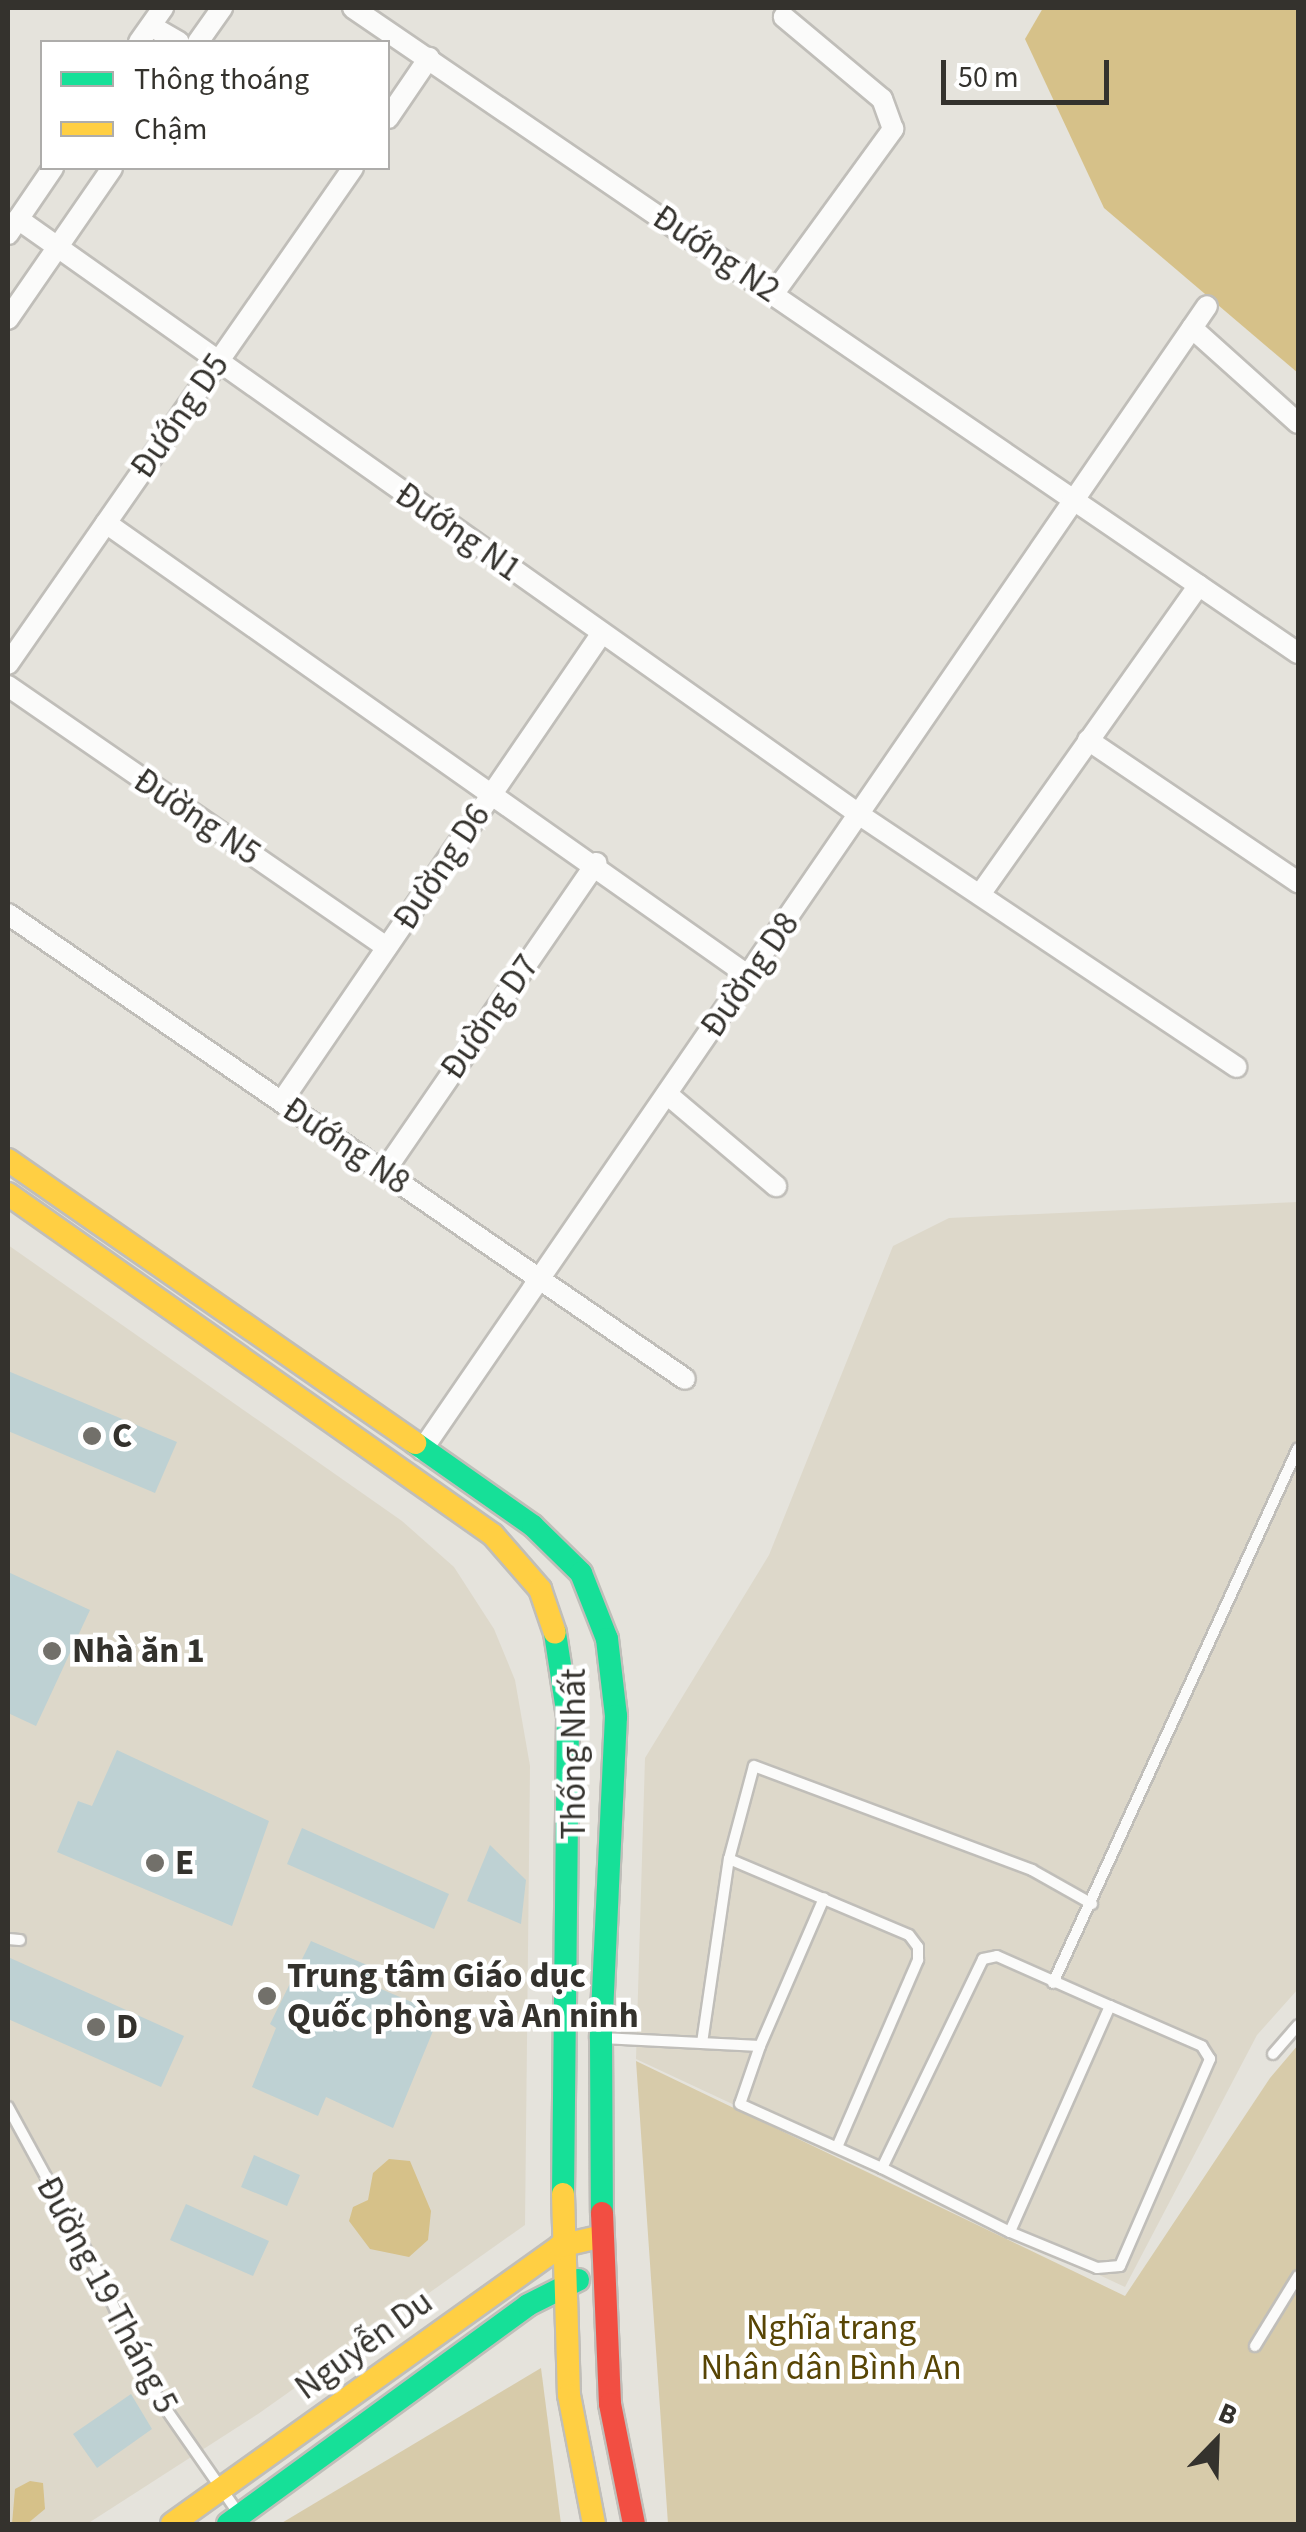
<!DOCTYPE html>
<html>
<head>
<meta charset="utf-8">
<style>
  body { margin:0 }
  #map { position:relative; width:1306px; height:2532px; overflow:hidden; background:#e5e3dc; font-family:"Source Sans 3",sans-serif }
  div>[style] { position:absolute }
  .built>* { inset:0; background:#ddd8ca }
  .green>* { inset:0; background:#d7cbaa }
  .water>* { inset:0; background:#d6c189 }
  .building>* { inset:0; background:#bed1d3 }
  .roads { filter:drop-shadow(2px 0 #c0beb9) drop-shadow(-2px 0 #c0beb9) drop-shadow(0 2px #c0beb9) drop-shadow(0 -2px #c0beb9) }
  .lane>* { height:10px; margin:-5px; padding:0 5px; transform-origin:5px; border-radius:5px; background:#fbfbfa }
  .street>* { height:20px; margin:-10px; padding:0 10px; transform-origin:10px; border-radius:10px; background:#fbfbfa }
  .fast>* { height:22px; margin:-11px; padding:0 11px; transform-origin:11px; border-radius:11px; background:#16e098 }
  .slow>* { height:22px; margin:-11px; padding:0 11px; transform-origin:11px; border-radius:11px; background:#ffcf43 }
  .jam>* { height:22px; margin:-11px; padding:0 11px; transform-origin:11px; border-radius:11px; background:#f24e42 }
  .dots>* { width:28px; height:28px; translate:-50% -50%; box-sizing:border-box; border:5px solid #fff; border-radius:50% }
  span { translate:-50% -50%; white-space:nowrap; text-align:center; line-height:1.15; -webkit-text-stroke:9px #fff; paint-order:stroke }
  .street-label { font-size:35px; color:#34322d }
  .poi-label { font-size:35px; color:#34322d; font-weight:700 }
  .left { translate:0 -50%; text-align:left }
  .park-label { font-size:35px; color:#584505 }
  .frame { position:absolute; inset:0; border:10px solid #34322d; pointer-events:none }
  .legend { position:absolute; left:40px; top:40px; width:350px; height:130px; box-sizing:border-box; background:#fff; border:2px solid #aeadab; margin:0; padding:12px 18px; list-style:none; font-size:30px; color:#34322d }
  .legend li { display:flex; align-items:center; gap:20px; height:50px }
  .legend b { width:50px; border:2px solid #aeadab }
  .north { position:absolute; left:1166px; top:2392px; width:100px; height:100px; -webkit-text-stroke:8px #fff; paint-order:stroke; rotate:23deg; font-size:28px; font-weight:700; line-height:40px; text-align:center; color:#34322d }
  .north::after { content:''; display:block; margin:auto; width:35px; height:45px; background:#34322d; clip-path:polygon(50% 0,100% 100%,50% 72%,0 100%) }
  .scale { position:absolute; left:941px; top:60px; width:168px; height:45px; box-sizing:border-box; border:5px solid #34322d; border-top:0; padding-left:12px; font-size:30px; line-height:35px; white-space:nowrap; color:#34322d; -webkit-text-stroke:8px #fff; paint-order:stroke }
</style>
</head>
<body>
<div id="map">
  <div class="built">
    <i style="clip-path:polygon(1298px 1202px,1298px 1989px,1257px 2035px,1125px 2287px,636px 2059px,645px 1758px,769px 1555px,893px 1246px,949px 1218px)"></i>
    <i style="clip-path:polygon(8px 1245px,402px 1521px,454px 1567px,494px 1629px,515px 1680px,530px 1766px,525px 2225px,258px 2414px,87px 2524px,8px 2524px)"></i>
  </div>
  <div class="green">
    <i style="clip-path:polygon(1298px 2045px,1298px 2524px,668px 2524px,636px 2061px,1125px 2296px,1270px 2078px)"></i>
    <i style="clip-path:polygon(541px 2368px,561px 2524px,280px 2524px)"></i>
  </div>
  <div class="water">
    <i style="clip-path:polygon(1043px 8px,1298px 8px,1298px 373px,1104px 208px,1025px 39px)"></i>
    <i style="clip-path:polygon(389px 2159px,410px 2161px,431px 2211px,428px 2240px,409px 2257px,370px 2249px,349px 2221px,353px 2207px,368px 2200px,373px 2173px)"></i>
    <i style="clip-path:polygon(30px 2481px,43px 2483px,45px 2509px,27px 2524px,12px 2524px,15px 2489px)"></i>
  </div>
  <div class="building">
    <i style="clip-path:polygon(8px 1371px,177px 1442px,155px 1493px,8px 1431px)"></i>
    <i style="clip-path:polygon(8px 1572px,90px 1610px,36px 1726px,8px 1713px)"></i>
    <i style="clip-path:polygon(117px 1750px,269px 1821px,232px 1926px,57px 1852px,78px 1801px,92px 1806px)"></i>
    <i style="clip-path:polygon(302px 1828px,449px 1894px,434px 1929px,287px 1864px)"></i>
    <i style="clip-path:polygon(490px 1845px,526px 1880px,521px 1924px,467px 1901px)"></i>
    <i style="clip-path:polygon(311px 1941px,381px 1971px,374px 1986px,440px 2014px,393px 2128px,326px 2097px,318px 2116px,252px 2087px,276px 2028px,270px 2024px)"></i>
    <i style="clip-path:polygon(8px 1957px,184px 2036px,161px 2087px,8px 2019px)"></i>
    <i style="clip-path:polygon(254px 2155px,300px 2175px,287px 2206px,241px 2187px)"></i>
    <i style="clip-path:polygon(186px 2204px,269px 2241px,253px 2276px,170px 2240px)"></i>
    <i style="clip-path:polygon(131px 2394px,152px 2429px,97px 2468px,73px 2434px)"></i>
  </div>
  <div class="roads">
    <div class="lane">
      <i style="left:729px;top:1859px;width:195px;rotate:22.9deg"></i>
      <i style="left:909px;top:1935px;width:15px;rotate:53deg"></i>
      <i style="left:918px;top:1947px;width:13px;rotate:90deg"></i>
      <i style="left:918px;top:1960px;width:204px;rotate:113.4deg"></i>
      <i style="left:8px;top:1939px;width:12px;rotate:5deg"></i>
      <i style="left:1053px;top:1983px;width:588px;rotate:-65.39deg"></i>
      <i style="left:602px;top:2038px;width:158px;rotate:2.9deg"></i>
      <i style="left:760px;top:2046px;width:161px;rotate:-66.6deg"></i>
      <i style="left:702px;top:2043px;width:186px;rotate:-81.7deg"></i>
      <i style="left:729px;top:1859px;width:96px;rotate:-75deg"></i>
      <i style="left:754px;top:1766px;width:297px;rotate:20.5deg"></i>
      <i style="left:1032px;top:1870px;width:69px;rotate:29.5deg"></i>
      <i style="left:760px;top:2046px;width:61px;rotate:109deg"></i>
      <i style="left:740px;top:2104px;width:156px;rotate:24.3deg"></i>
      <i style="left:882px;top:2168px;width:232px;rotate:-64.2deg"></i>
      <i style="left:983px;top:1959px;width:14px;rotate:-12deg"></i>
      <i style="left:997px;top:1956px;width:124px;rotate:23.9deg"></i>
      <i style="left:1110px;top:2006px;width:247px;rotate:113.9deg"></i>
      <i style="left:1273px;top:2054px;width:38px;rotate:-49deg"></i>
      <i style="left:8px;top:2107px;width:192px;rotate:61.4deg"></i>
      <i style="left:100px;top:2276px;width:121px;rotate:65.6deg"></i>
      <i style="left:150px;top:2386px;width:156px;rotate:55.2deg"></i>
      <i style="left:882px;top:2168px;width:143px;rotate:26.6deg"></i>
      <i style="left:1010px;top:2232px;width:94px;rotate:22.5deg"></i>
      <i style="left:1097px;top:2268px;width:23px;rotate:-5deg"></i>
      <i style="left:1120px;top:2266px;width:226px;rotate:-66.5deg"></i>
      <i style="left:1210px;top:2059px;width:15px;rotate:-122deg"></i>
      <i style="left:1202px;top:2046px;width:100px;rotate:-156.5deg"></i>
      <i style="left:1255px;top:2346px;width:82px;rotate:-58.4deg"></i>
    </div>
    <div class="street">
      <i style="left:353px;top:8px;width:1144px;rotate:34.32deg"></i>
      <i style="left:151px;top:26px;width:32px;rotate:30deg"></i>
      <i style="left:139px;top:42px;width:42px;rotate:-54.8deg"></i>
      <i style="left:198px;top:42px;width:42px;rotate:-54.8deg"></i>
      <i style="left:388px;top:118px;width:73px;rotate:-55.7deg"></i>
      <i style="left:18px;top:219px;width:1032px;rotate:35.29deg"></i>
      <i style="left:860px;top:815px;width:453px;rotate:33.8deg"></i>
      <i style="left:8px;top:234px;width:80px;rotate:-55.7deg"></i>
      <i style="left:774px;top:293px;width:203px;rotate:-54deg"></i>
      <i style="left:893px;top:129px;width:32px;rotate:-110deg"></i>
      <i style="left:882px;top:99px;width:128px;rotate:-140.1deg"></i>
      <i style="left:8px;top:319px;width:183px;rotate:-55.4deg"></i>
      <i style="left:1192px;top:328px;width:142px;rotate:41.9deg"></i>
      <i style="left:106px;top:523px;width:787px;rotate:35.17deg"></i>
      <i style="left:8px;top:664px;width:604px;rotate:-55.18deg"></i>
      <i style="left:8px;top:686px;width:460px;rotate:34.6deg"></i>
      <i style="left:1088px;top:740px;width:254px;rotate:34.1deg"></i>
      <i style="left:981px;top:893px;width:377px;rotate:-54.7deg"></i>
      <i style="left:8px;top:914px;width:821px;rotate:34.48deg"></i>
      <i style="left:667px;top:1094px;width:143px;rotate:40.2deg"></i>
      <i style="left:282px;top:1101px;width:567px;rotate:-55.64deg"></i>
      <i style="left:384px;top:1172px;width:375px;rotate:-55.5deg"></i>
      <i style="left:422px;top:1450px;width:1387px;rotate:-55.54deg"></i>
    </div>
    <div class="fast">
      <i style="left:415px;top:1443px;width:144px;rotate:35.1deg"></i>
      <i style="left:533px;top:1526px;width:67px;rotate:44.4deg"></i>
      <i style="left:581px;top:1573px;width:71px;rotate:68.5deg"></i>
      <i style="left:607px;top:1639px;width:78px;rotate:83.3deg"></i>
      <i style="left:616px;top:1716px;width:322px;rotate:92.7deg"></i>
      <i style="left:601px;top:2038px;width:175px;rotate:89.7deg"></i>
      <i style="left:555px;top:1633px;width:85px;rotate:81.2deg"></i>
      <i style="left:568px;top:1717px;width:477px;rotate:90.6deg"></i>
      <i style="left:228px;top:2524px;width:371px;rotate:-36.1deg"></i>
      <i style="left:528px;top:2305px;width:56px;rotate:-26.6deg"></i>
    </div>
    <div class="slow">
      <i style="left:8px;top:1160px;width:496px;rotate:34.8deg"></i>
      <i style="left:8px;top:1194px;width:593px;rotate:35.11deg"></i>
      <i style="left:493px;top:1535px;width:72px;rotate:49deg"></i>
      <i style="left:540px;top:1589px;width:46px;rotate:71.2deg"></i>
      <i style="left:563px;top:2194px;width:201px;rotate:88.3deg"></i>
      <i style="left:569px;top:2395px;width:131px;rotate:79deg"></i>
      <i style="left:172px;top:2524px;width:477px;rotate:-35.6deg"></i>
      <i style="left:560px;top:2246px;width:44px;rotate:-13.1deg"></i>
    </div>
    <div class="jam">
      <i style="left:602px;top:2213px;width:191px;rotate:87.6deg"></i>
      <i style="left:610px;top:2404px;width:122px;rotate:78.7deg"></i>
    </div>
  </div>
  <div class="dots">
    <i style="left:92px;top:1436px;background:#72706a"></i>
    <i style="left:52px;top:1651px;background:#72706a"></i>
    <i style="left:155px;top:1863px;background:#72706a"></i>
    <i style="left:267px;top:1996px;background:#72706a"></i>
    <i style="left:96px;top:2027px;background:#72706a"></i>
  </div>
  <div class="street-label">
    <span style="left:716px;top:254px;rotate:34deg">Đướng N2</span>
    <span style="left:180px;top:416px;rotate:-55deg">Đướng D5</span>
    <span style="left:458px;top:532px;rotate:35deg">Đướng N1</span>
    <span style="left:197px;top:817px;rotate:34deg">Đường N5</span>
    <span style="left:442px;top:867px;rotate:-56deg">Đường D6</span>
    <span style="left:750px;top:975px;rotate:-55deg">Đường D8</span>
    <span style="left:490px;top:1017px;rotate:-55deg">Đường D7</span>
    <span style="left:346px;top:1146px;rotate:34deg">Đướng N8</span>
    <span style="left:574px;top:1754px;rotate:-90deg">Thống Nhất</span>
    <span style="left:107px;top:2295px;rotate:62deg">Đường 19 Tháng 5</span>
    <span style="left:364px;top:2345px;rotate:-36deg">Nguyễn Du</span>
  </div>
  <div class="poi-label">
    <span class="left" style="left:112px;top:1436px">C</span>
    <span class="left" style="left:72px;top:1651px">Nhà ăn 1</span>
    <span class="left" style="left:175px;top:1863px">E</span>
    <span class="left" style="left:287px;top:1996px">Trung tâm Giáo dục<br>Quốc phòng và An ninh</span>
    <span class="left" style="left:116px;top:2027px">D</span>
  </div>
  <div class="park-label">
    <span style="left:831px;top:2348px">Nghĩa trang<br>Nhân dân Bình An</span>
  </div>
  <div class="frame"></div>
  <ul class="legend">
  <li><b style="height:12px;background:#16e098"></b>Thông thoáng</li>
  <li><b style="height:12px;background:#ffcf43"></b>Chậm</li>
  </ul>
  <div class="north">B</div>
  <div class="scale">50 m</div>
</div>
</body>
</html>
